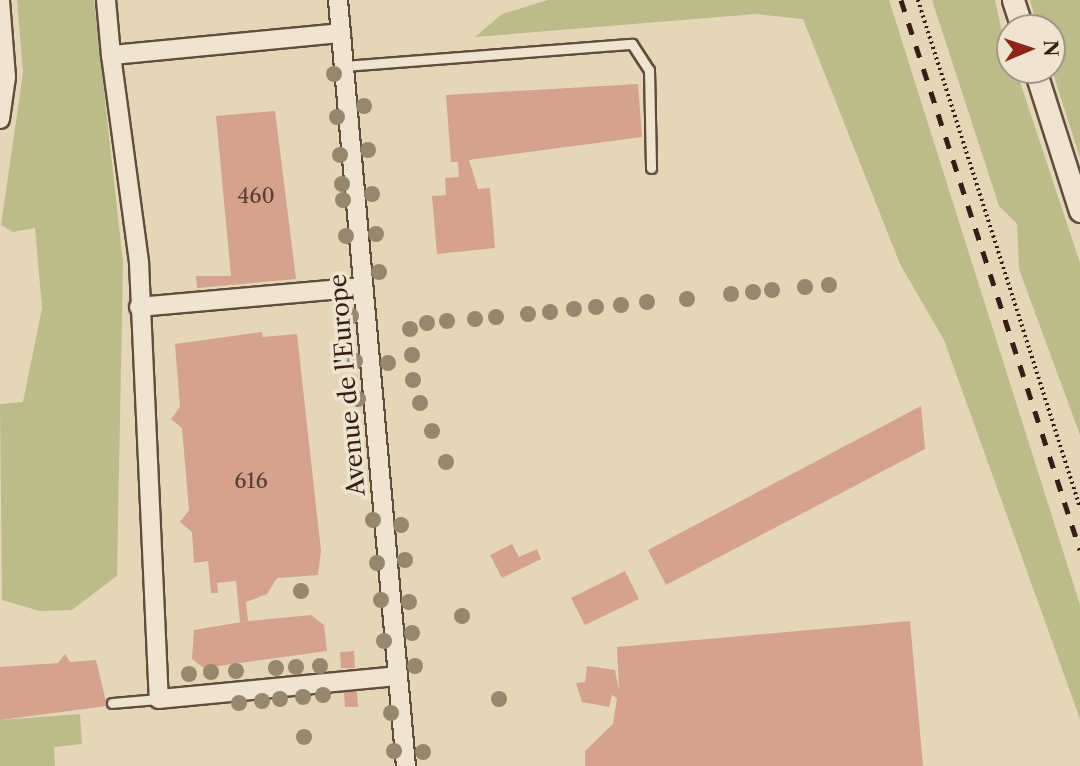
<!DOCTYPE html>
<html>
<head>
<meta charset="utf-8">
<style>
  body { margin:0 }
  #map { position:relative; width:1080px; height:766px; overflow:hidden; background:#e5d6b7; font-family:"Libre Caslon Text",serif }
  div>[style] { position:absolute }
  .green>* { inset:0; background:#bbbc8a }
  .building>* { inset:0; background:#d5a28d }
  .path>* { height:3.5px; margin-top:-1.75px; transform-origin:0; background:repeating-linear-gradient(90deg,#351f15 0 2px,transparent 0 5.5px) }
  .roads { filter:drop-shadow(2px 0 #614d3e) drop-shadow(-2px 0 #614d3e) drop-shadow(0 2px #614d3e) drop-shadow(0 -2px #614d3e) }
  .service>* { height:9px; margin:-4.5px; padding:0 4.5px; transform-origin:4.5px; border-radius:4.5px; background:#eee4d0 }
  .minor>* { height:18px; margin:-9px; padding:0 9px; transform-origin:9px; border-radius:9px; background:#eee4d0 }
  .tertiary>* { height:21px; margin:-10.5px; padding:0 10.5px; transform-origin:10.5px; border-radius:10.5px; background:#eee4d0 }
  .rail>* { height:5px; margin-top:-2.5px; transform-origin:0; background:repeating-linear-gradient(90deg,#351f15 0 12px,transparent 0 24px) }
  .trees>* { width:16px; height:16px; margin:-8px; border-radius:50%; background:#96876e }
  span { translate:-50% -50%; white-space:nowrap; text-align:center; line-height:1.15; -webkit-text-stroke:7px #eee4d0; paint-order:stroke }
  .number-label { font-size:21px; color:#5d4033 }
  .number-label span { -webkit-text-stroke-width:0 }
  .street-label { font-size:24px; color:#351f15 }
  .north { position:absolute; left:996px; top:14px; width:70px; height:70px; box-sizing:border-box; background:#eee4d0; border:2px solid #a49585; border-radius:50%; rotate:88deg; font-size:19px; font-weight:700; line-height:28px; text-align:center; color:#351f15 }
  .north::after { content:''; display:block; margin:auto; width:24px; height:32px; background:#8f2418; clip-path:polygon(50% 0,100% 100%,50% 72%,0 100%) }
</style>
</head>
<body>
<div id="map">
  <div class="green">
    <i style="clip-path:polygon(17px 0,94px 0,123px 263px,117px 576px,72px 610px,40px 611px,2px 600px,0 404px,23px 402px,42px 308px,35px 228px,13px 232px,1px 225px,23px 73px)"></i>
    <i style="clip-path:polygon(548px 0,889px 0,1080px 605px,1080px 719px,944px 340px,900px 264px,803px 19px,756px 14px,475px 37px,502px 14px)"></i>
    <i style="clip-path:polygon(932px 0,995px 0,1010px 70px,1016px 70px,1080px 263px,1080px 435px,1019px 269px,1017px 224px,999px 206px)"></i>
    <i style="clip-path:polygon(1030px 0,1080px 0,1080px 158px,1052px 70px,1052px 28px,1038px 28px)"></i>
    <i style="clip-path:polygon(80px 714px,82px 744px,54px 747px,55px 766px,0 766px,0 720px)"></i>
  </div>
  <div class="building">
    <i style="clip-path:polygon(638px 84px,642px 137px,469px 160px,478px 189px,490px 188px,495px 248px,437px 254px,432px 196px,446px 195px,445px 178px,459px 177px,458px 162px,451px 162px,446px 95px)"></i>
    <i style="clip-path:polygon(275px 111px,296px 279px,197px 288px,196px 276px,231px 276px,216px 116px)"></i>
    <i style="clip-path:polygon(262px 332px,263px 337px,297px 334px,321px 551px,318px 575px,277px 578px,267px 594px,246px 602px,248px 621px,311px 615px,324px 625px,327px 651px,204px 668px,192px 659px,194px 630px,248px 621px,240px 622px,236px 581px,217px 583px,218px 593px,211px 593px,208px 561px,194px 563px,192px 532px,180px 522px,189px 510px,182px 428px,171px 419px,180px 407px,175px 344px)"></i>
    <i style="clip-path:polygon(921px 406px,925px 449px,666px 585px,648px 550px)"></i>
    <i style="clip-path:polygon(512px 544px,519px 557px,537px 549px,541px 559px,502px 578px,490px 555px)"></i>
    <i style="clip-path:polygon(625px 571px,639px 599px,585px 625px,571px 598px)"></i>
    <i style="clip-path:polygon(910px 621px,923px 766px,585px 766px,585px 751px,613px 724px,617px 698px,612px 695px,609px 707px,582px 702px,576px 683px,585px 682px,587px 666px,615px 670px,619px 691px,617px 647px)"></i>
    <i style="clip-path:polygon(354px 651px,355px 668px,341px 668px,340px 652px)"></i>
    <i style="clip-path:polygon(65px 654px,70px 662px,96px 660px,107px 706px,0 720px,0 667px,58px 663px)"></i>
    <i style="clip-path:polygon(357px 691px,358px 707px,345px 707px,344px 692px)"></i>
  </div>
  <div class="path">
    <i style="left:918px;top:0;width:532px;rotate:72.28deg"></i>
  </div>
  <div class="roads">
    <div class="service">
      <i style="left:344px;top:66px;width:289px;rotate:-4.4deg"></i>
      <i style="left:632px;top:44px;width:31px;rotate:57deg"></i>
      <i style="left:649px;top:70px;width:98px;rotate:88.8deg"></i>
      <i style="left:112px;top:703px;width:47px;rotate:-4.9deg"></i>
    </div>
    <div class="minor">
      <i style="left:106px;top:0;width:55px;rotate:84.8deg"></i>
      <i style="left:338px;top:0;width:769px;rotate:84.93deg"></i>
      <i style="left:341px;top:33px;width:231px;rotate:174.5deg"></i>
      <i style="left:111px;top:55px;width:210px;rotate:82.3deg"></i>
      <i style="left:139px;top:263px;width:436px;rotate:87.4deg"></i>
      <i style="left:159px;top:699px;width:240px;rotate:-5.5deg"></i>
      <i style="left:0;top:119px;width:42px;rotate:-81.9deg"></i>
      <i style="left:6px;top:77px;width:77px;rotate:-94.5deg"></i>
      <i style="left:139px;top:307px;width:225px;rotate:-5.1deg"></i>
    </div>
    <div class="tertiary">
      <i style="left:1013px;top:0;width:29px;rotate:72deg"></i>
      <i style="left:1035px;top:70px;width:148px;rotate:72.3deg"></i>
    </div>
  </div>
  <div class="rail">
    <i style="left:901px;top:0;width:578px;rotate:71.97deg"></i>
  </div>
  <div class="trees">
    <i style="left:334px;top:74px"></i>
    <i style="left:364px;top:106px"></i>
    <i style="left:337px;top:117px"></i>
    <i style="left:368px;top:150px"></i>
    <i style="left:340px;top:155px"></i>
    <i style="left:342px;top:184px"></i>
    <i style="left:372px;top:194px"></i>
    <i style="left:343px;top:200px"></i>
    <i style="left:376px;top:234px"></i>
    <i style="left:346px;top:236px"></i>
    <i style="left:379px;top:272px"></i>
    <i style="left:829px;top:285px"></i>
    <i style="left:805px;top:287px"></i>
    <i style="left:772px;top:290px"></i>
    <i style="left:753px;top:292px"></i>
    <i style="left:731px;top:294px"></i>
    <i style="left:687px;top:299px"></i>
    <i style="left:647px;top:302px"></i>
    <i style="left:621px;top:305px"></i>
    <i style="left:596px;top:307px"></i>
    <i style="left:574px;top:309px"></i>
    <i style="left:550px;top:312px"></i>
    <i style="left:528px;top:314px"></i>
    <i style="left:351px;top:316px"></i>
    <i style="left:496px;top:317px"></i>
    <i style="left:475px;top:319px"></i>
    <i style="left:447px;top:321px"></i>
    <i style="left:427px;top:323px"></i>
    <i style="left:410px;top:329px"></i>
    <i style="left:412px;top:355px"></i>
    <i style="left:355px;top:361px"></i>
    <i style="left:388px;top:363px"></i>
    <i style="left:413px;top:380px"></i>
    <i style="left:358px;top:399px"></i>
    <i style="left:420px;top:403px"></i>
    <i style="left:432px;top:431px"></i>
    <i style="left:446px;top:462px"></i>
    <i style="left:373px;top:520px"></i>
    <i style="left:401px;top:525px"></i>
    <i style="left:405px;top:560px"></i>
    <i style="left:377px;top:563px"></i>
    <i style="left:301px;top:591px"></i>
    <i style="left:381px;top:600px"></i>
    <i style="left:409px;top:602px"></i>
    <i style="left:462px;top:616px"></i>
    <i style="left:412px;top:633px"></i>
    <i style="left:384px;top:641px"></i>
    <i style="left:320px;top:666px"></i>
    <i style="left:415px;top:666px"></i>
    <i style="left:296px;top:667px"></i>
    <i style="left:276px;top:668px"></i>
    <i style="left:236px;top:671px"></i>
    <i style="left:211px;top:672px"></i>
    <i style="left:189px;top:674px"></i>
    <i style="left:323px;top:695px"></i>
    <i style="left:303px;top:697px"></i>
    <i style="left:280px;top:699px"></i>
    <i style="left:499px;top:699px"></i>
    <i style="left:262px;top:701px"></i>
    <i style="left:239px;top:703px"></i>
    <i style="left:391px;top:713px"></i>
    <i style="left:304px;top:737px"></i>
    <i style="left:394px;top:751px"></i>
    <i style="left:423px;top:752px"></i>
  </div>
  <div class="number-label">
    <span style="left:256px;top:196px">460</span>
    <span style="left:251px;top:481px">616</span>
  </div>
  <div class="street-label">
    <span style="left:347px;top:385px;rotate:-95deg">Avenue de l'Europe</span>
  </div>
  <div class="north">N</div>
</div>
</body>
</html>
